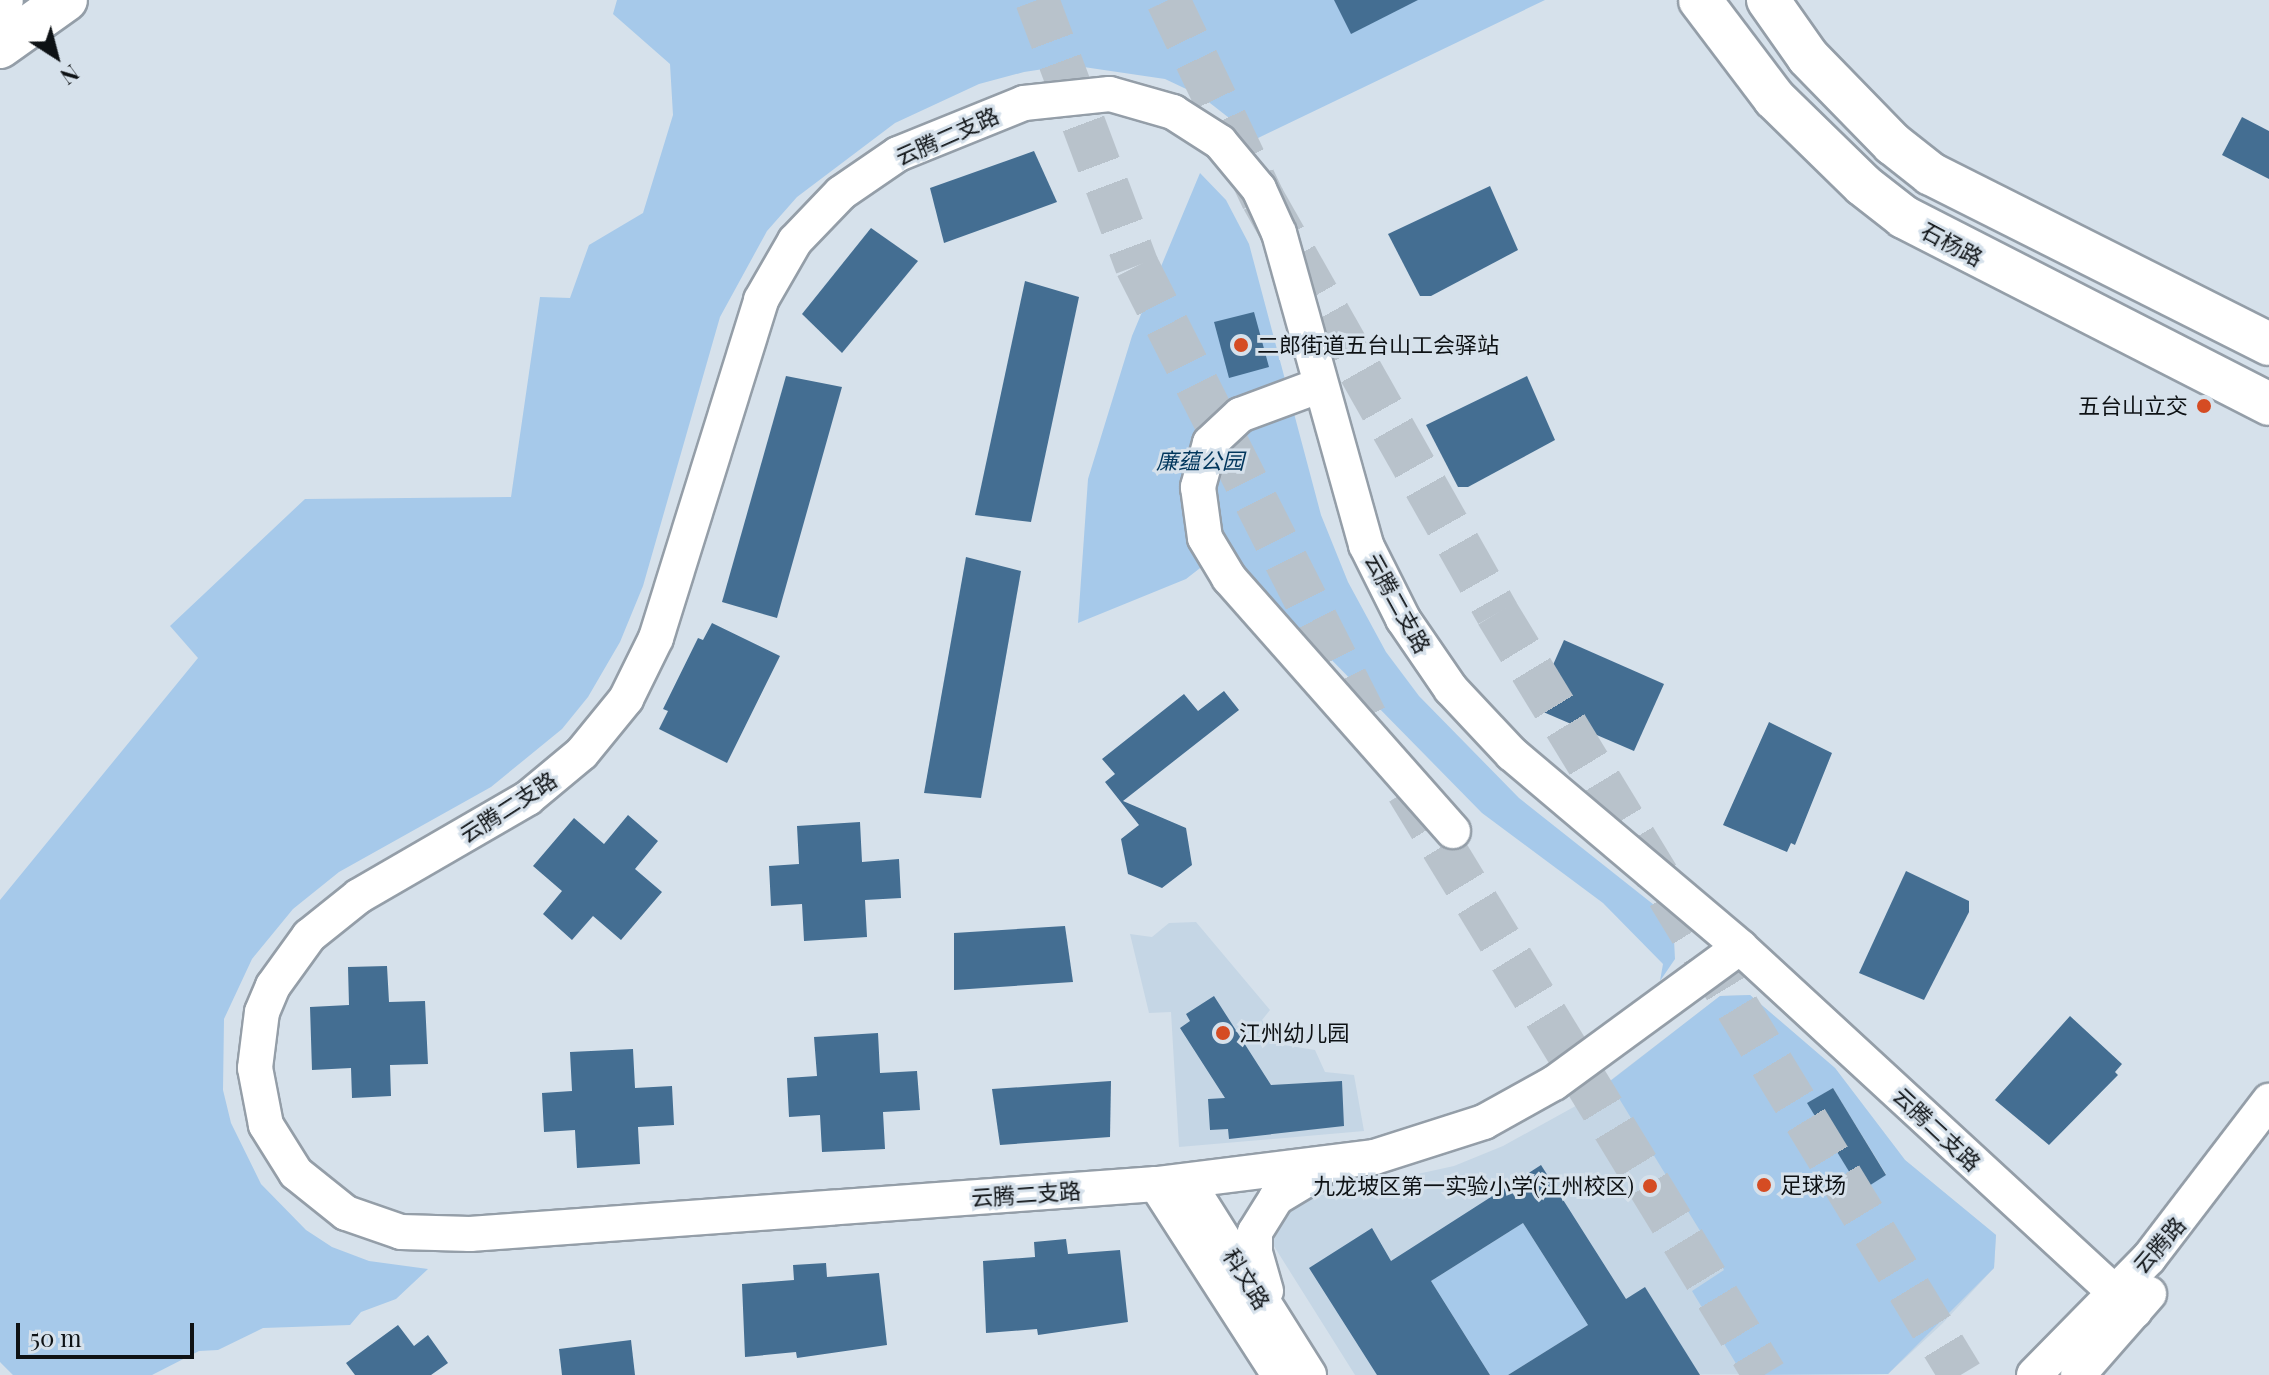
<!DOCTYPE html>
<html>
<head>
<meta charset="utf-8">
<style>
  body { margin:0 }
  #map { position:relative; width:2269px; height:1375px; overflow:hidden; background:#d6e1eb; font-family:"Playfair Display","Noto Sans SC",serif }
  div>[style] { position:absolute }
  .built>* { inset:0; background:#c5d6e5 }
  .green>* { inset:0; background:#a6c9ea }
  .building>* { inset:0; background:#446e92 }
  .highway-tunnel>* { height:44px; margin-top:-22px; transform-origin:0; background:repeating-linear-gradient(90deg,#b8c2cb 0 44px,transparent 0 66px) }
  .roads { filter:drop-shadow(2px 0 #949ea8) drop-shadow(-2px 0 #949ea8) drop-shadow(0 2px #949ea8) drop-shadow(0 -2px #949ea8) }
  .minor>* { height:34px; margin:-17px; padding:0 17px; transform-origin:17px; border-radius:17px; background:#fff }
  .major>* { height:42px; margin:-21px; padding:0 21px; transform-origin:21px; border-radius:21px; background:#fff }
  .dots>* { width:22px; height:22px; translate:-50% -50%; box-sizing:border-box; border:4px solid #d6e1eb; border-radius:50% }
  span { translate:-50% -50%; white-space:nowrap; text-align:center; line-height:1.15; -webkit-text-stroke:6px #d6e1eb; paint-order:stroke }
  .street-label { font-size:22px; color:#0e1215 }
  .poi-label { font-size:22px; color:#0e1215 }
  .left { translate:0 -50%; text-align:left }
  .right { translate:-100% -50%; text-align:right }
  .park-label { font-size:22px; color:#01365c; font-style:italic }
  .north { position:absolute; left:16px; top:16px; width:80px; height:80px; -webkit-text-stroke:6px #d6e1eb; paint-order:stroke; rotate:144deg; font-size:22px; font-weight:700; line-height:32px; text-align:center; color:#0e1215 }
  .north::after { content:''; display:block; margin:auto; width:28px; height:36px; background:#0e1215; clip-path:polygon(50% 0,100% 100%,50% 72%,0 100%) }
  .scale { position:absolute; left:16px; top:1323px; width:178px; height:36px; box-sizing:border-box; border:4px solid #0e1215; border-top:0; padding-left:10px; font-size:24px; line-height:28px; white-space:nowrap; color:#0e1215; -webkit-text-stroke:6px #d6e1eb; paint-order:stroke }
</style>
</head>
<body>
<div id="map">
  <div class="built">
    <i style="clip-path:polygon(1196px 922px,1270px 1010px,1262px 1020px,1284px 1045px,1315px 1050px,1325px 1072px,1354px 1075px,1364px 1131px,1179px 1147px,1171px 1012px,1149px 1013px,1130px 934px,1152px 937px,1169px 923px)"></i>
    <i style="clip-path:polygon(1750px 995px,1835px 1068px,1905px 1160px,1996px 1235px,1994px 1268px,1943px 1323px,1888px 1374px,1355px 1375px,1272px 1243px,1294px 1201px,1454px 1166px,1503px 1146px,1581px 1103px,1720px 996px)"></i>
  </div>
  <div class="green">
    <i style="clip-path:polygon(617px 0,1545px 0,1256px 139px,1201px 96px,1165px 79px,1070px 65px,1024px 72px,979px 84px,895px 123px,797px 197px,767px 231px,720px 317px,643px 586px,620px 642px,588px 697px,562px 729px,491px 787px,339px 872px,293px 909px,252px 959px,224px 1019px,223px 1090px,231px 1123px,261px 1184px,306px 1230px,332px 1247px,369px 1261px,428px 1269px,396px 1299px,361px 1312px,350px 1325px,263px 1328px,218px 1350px,199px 1351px,152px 1375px,13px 1375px,0 1362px,0 900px,198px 658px,170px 626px,305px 499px,511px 497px,540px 297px,570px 298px,589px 245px,643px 213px,673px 115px,670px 64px,613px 14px)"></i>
    <i style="clip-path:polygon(1200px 173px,1226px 200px,1249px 244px,1321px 515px,1348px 582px,1386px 652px,1419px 696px,1519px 798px,1673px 920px,1675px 959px,1660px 981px,1663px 964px,1603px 903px,1482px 813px,1317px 645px,1287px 666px,1204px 565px,1186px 579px,1078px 623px,1088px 479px,1132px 336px)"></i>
    <i style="clip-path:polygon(evenodd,1750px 995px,1835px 1068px,1905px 1160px,1996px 1235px,1994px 1268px,1888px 1374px,1743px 1375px,1692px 1291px,1724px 1270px,1609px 1082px,1720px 996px,1750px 995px,1833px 1088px,1886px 1174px,1862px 1190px,1808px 1103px,1833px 1088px)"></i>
    <i style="clip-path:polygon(1523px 1223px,1588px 1325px,1508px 1375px,1490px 1375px,1431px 1281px)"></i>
  </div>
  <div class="building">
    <i style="clip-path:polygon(1334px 0,1418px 0,1351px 34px)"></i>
    <i style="clip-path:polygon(2242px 117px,2269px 131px,2269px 179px,2222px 155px)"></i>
    <i style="clip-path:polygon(1034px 151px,1057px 202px,944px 243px,930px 188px)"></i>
    <i style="clip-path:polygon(1490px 186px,1518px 250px,1431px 296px,1420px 296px,1388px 234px)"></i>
    <i style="clip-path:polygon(871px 228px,918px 261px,842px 353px,802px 314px)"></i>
    <i style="clip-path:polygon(1025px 281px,1079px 297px,1031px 522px,975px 515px)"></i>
    <i style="clip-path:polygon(1254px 312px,1269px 367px,1229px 378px,1214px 322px)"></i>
    <i style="clip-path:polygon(786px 376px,842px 387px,777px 618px,722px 602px)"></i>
    <i style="clip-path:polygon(1527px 376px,1555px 440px,1468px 487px,1458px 487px,1426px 425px)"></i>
    <i style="clip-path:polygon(966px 557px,1021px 571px,981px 798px,924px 793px)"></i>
    <i style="clip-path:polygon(712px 623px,780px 656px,727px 763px,659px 729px,668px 711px,663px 709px,698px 638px,703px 640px)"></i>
    <i style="clip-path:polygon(1564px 640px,1664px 684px,1634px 751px,1534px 708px)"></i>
    <i style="clip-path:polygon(1224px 691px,1239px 710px,1123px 801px,1186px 828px,1192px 865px,1162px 888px,1128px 874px,1121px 839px,1139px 825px,1105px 782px,1115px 774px,1102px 759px,1184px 694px,1198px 711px)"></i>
    <i style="clip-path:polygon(1769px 722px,1832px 753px,1795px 845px,1791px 843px,1787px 852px,1723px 825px)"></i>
    <i style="clip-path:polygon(628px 815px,658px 841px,635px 869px,662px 892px,621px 940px,593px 916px,572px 940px,543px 914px,562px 891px,533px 866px,574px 818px,604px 844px)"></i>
    <i style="clip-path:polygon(860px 822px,862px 862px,899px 859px,901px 898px,865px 900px,867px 937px,804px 941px,802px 904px,771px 906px,769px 866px,799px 864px,797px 826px)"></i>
    <i style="clip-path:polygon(1906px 871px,1969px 901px,1969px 912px,1924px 1000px,1859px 973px)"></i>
    <i style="clip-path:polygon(1065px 926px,1073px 982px,954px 990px,954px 933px)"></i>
    <i style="clip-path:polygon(387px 966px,389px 1002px,425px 1001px,428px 1064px,390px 1065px,391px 1096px,352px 1098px,351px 1068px,312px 1070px,310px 1007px,349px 1005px,348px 967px)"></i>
    <i style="clip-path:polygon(1214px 996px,1271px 1085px,1342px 1081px,1344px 1126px,1229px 1139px,1228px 1129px,1210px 1130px,1208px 1099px,1225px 1098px,1180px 1028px,1190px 1021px,1186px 1014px)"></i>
    <i style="clip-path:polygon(2070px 1016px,2122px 1064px,2115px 1072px,2118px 1075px,2049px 1145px,1995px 1100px)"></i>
    <i style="clip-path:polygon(878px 1033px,880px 1073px,917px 1071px,920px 1110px,883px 1112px,885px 1149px,822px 1152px,820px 1115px,789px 1117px,787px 1078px,817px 1076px,814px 1037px)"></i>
    <i style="clip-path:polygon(633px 1049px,635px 1088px,672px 1086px,674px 1125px,638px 1127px,640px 1164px,577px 1168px,575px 1130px,544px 1132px,542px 1093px,572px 1091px,570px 1052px)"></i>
    <i style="clip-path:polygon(1111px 1081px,1110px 1137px,1000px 1145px,992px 1089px)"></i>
    <i style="clip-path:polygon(1833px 1088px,1886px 1175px,1861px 1191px,1807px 1103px)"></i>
    <i style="clip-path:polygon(1541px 1165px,1626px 1299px,1645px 1287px,1700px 1375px,1508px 1375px,1588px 1325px,1523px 1223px,1431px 1281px,1490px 1375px,1377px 1375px,1309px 1268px,1372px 1228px,1391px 1261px)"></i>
    <i style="clip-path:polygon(1066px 1239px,1068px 1254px,1120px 1250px,1128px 1322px,1038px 1335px,1037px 1329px,986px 1333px,983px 1261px,1035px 1257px,1034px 1242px)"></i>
    <i style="clip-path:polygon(826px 1263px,827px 1277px,879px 1273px,887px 1345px,797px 1358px,796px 1352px,745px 1357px,742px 1284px,794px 1280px,793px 1265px)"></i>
    <i style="clip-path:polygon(398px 1325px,414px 1346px,428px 1335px,448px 1363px,431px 1375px,355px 1375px,346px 1363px)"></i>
    <i style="clip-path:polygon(631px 1340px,635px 1375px,562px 1375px,559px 1349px)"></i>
  </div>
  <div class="highway-tunnel">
    <i style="left:1037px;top:0;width:284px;rotate:69.4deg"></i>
    <i style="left:1137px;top:266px;width:521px;rotate:63.19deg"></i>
    <i style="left:1168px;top:0;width:221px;rotate:64.5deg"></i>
    <i style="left:1263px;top:199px;width:476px;rotate:60.5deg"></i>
    <i style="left:1497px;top:613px;width:892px;rotate:58.66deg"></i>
    <i style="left:1408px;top:790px;width:685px;rotate:58.61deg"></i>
  </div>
  <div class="roads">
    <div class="minor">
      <i style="left:1318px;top:386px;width:83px;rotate:159.6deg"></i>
      <i style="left:1240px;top:415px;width:41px;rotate:137deg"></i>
      <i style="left:1210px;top:443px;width:46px;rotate:105.3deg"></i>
      <i style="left:1198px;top:487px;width:51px;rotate:82.2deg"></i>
      <i style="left:1205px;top:538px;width:47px;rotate:59deg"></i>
      <i style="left:1229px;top:578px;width:338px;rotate:48.5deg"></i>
      <i style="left:1740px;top:947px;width:230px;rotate:143.8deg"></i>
      <i style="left:1554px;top:1083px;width:80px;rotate:150.9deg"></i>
      <i style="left:1484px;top:1122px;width:115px;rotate:162.3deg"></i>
      <i style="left:1374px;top:1157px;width:220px;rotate:172.9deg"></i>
      <i style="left:1156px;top:1184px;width:688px;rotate:175.83deg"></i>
      <i style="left:470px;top:1234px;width:69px;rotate:-178.3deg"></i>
      <i style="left:401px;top:1232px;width:58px;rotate:-160.9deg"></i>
      <i style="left:346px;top:1213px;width:64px;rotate:-141.3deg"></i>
      <i style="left:296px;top:1173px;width:57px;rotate:-122deg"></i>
      <i style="left:266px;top:1125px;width:58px;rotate:-100.9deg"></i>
      <i style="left:255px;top:1068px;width:56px;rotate:-82.9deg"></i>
      <i style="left:262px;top:1012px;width:28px;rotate:-67deg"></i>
      <i style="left:273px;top:986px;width:62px;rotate:-54.2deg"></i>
      <i style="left:309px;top:936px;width:64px;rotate:-38.7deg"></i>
      <i style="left:359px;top:896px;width:195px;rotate:-30.1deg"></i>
      <i style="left:528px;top:798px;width:70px;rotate:-39.8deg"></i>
      <i style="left:582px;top:753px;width:70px;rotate:-50.8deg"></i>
      <i style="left:626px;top:699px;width:68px;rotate:-63.8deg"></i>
      <i style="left:656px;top:638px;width:354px;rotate:-72.7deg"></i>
      <i style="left:761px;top:300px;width:68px;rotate:-60deg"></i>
      <i style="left:795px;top:241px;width:66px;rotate:-46.2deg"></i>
      <i style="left:841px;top:193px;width:69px;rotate:-34.4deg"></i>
      <i style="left:898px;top:154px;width:136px;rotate:-22deg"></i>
      <i style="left:1024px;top:103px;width:86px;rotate:-6deg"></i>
      <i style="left:1110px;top:94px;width:66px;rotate:15.9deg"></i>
      <i style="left:1173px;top:112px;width:56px;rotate:32.6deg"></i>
      <i style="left:1220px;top:142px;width:61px;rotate:50.3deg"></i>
      <i style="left:1259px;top:189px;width:48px;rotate:65.6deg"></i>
      <i style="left:1279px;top:233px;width:324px;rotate:74.4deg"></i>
      <i style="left:1366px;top:545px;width:83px;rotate:63.4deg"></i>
      <i style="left:1403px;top:619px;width:85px;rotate:55.6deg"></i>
      <i style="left:1451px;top:689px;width:89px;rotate:46.8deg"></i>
      <i style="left:1512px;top:754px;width:299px;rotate:40.2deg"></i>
      <i style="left:1740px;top:947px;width:537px;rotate:42.66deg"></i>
      <i style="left:1187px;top:1181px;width:229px;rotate:57.8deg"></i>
      <i style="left:1156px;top:1184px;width:227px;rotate:57.2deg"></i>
      <i style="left:1266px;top:1291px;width:40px;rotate:-106deg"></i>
      <i style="left:1255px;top:1253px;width:21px;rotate:-90deg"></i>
      <i style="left:1255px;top:1232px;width:40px;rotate:-58deg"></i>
      <i style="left:1276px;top:1198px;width:50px;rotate:-31.2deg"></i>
      <i style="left:2034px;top:1375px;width:164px;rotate:-45.5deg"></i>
      <i style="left:2149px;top:1258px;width:198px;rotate:-52.6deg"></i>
      <i style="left:2078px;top:1375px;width:108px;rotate:-48.8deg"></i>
    </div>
    <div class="major">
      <i style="left:1700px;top:0;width:123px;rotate:52.9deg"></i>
      <i style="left:1774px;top:98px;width:124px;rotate:44.3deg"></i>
      <i style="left:1863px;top:185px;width:52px;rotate:38deg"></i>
      <i style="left:1904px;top:217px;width:410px;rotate:27.1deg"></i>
      <i style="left:1768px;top:0;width:70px;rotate:54.9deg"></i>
      <i style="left:1808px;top:57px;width:122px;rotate:45.7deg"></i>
      <i style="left:1893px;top:144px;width:48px;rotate:38.3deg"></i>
      <i style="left:1931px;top:174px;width:378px;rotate:26.7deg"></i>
      <i style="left:0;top:1px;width:2px;rotate:-27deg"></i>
      <i style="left:0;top:47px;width:81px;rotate:-35.5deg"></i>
    </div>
  </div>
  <div class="dots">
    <i style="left:1241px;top:345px;background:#d54c23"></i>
    <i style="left:2204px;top:406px;background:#d54c23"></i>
    <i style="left:1223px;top:1033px;background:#d54c23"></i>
    <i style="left:1764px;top:1185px;background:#d54c23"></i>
    <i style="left:1650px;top:1186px;background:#d54c23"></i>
  </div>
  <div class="street-label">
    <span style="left:947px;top:136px;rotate:-24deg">云腾二支路</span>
    <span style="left:1952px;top:244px;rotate:28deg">石杨路</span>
    <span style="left:1398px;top:603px;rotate:61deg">云腾二支路</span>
    <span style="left:508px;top:807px;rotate:-33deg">云腾二支路</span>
    <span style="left:1937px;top:1129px;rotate:43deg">云腾二支路</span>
    <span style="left:1026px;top:1194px;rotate:-4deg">云腾二支路</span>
    <span style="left:2159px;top:1245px;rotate:-49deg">云腾路</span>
    <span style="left:1247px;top:1279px;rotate:58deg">科文路</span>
  </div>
  <div class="poi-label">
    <span class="left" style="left:1257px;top:345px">二郎街道五台山工会驿站</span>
    <span class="right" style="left:2188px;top:406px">五台山立交</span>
    <span class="left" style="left:1239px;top:1033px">江州幼儿园</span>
    <span class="left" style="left:1780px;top:1185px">足球场</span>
    <span class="right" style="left:1634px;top:1186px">九龙坡区第一实验小学(江州校区)</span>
  </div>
  <div class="park-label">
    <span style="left:1200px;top:461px">廉蕴公园</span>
  </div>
  <div class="north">N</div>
  <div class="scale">50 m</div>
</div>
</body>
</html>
